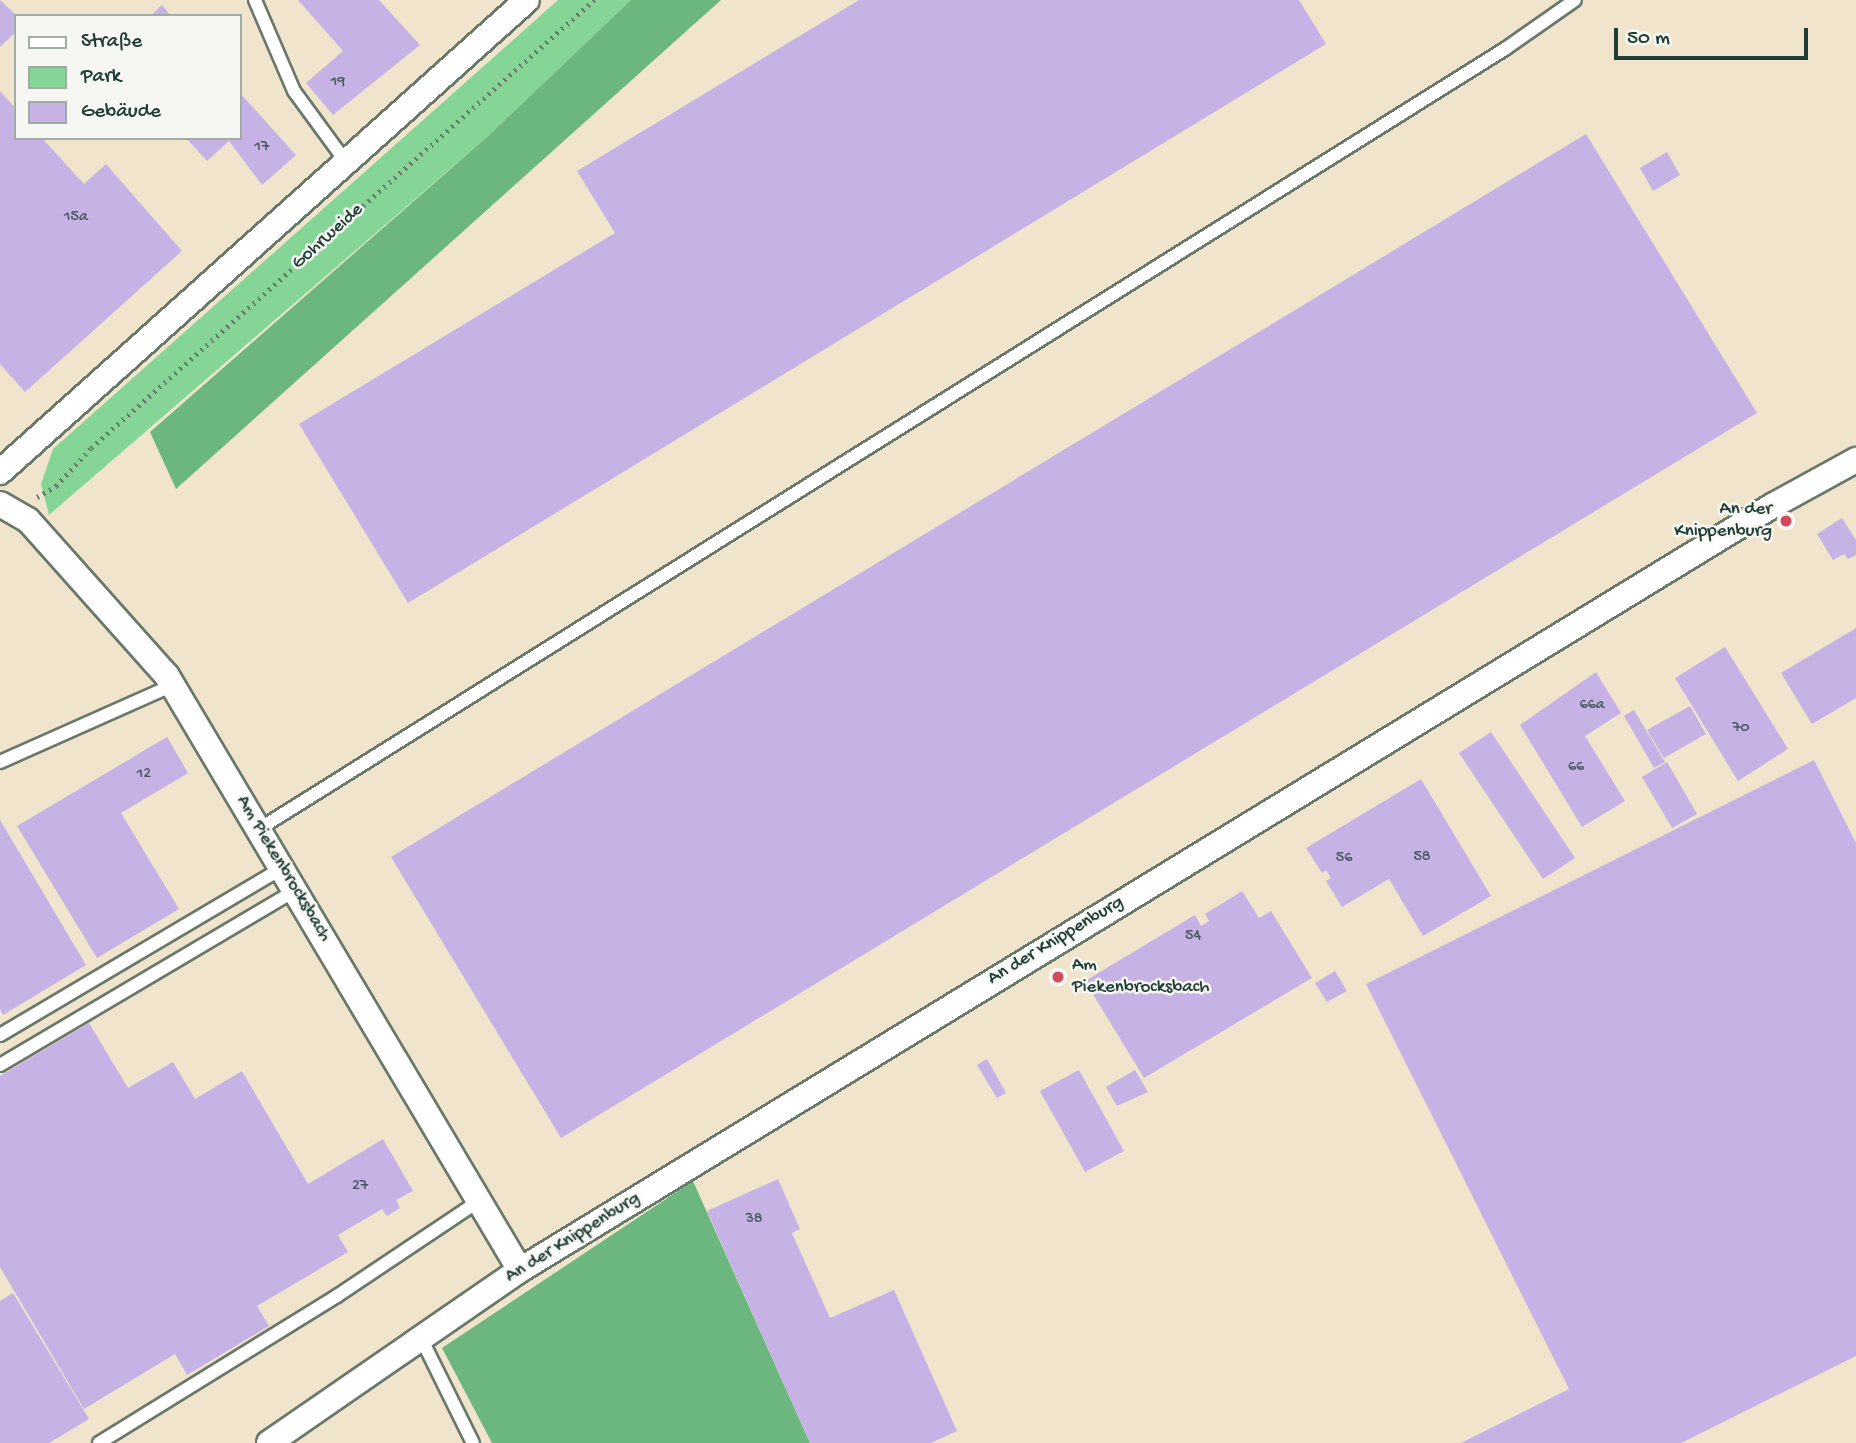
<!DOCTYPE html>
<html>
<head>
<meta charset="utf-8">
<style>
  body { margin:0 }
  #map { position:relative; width:1856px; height:1443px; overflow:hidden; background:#f0e5cc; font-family:"Gochi Hand",sans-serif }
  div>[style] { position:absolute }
  .green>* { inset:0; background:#85d696 }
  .forest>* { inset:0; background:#6cb77f }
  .building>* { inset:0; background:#c7b2e6 }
  .path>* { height:4.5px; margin-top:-2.25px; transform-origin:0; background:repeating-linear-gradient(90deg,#687869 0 2px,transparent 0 7px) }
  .roads { filter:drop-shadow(2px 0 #687869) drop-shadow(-2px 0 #687869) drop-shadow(0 2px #687869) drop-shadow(0 -2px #687869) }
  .service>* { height:12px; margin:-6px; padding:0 6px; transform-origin:6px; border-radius:6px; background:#fff }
  .minor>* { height:24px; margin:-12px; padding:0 12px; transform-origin:12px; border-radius:12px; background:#fff }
  .dots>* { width:19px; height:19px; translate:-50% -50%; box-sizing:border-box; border:4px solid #f6f6f2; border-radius:50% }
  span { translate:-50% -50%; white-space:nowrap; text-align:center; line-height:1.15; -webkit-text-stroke:5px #f6f6f2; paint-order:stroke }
  .number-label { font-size:16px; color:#495a60 }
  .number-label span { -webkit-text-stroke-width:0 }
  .street-label { font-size:19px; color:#1f3d34 }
  .poi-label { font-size:19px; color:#1f3d34 }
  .right { translate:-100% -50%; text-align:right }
  .left { translate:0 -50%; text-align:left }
  .legend { position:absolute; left:14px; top:14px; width:228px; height:126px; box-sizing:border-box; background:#f6f6f2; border:2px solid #a0aca6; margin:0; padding:9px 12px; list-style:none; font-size:21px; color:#1f3d34 }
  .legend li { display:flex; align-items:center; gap:14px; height:35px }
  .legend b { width:35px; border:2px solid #a0aca6 }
  .scale { position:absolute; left:1614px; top:28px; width:194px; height:32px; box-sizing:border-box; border:4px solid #1f3d34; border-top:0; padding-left:9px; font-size:21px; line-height:24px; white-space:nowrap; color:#1f3d34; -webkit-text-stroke:5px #f6f6f2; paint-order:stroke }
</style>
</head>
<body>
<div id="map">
  <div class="green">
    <i style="clip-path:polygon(558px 0,631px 0,487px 137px,49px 515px,41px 484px,53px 449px)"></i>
  </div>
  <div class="forest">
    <i style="clip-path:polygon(631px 0,721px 0,176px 489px,150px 432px,487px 137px)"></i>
    <i style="clip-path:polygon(693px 1181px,810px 1443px,492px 1443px,442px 1348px)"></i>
  </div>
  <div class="building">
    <i style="clip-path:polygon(0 0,16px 15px,16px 32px,0 47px)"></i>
    <i style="clip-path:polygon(298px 0,379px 0,420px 45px,333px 115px,306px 83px,343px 51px)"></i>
    <i style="clip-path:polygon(859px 0,1299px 0,1326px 44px,408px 603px,299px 424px,615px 233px,577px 171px)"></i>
    <i style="clip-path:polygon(162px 5px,171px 16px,150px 16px)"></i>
    <i style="clip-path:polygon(0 91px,16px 109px,16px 138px,42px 138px,84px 184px,106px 164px,182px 251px,25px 392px,0 364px)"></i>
    <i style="clip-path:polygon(240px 93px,296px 155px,262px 185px,229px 141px,207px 161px,186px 138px,240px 138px)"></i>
    <i style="clip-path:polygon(1586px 134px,1757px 413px,561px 1138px,391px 857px)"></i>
    <i style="clip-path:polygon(1667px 152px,1680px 175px,1653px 191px,1640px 168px)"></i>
    <i style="clip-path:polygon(1842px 518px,1856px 540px,1856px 555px,1848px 559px,1844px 554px,1833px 560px,1817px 534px)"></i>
    <i style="clip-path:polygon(1856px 628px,1856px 698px,1812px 724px,1781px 673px)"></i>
    <i style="clip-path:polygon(1725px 647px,1788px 749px,1738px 781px,1675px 678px)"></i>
    <i style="clip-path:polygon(1596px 672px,1621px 713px,1585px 736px,1625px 801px,1582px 827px,1520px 725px)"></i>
    <i style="clip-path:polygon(1690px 706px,1706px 734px,1664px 758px,1647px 730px)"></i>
    <i style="clip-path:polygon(1634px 710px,1665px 762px,1654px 768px,1624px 716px)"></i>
    <i style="clip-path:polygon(1491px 732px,1575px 858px,1543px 879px,1459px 753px)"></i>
    <i style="clip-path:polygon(167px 737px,188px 773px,121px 813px,179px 909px,97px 958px,17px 826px)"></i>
    <i style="clip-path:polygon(1814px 760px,1856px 843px,1856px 1356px,1681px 1443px,1461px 1443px,1569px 1389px,1366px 984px)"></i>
    <i style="clip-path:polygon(1667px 762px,1697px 814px,1672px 828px,1642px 777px)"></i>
    <i style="clip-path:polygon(1421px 779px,1491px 896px,1423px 936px,1389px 879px,1342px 907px,1326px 881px,1331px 878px,1326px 870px,1322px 873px,1306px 848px)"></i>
    <i style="clip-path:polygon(0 820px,86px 965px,3px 1015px,0 1009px)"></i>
    <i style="clip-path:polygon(1242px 891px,1259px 918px,1271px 911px,1312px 978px,1144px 1078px,1085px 981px,1195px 915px,1201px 926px,1209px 921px,1205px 914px)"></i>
    <i style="clip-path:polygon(1335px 971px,1347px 991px,1327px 1002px,1315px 983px)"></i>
    <i style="clip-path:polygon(89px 1023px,128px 1088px,173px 1062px,195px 1099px,242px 1071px,308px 1184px,383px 1139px,413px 1191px,396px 1200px,400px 1208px,387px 1216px,382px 1209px,338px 1235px,348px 1252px,257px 1306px,269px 1326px,187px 1375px,175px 1354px,84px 1409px,0 1267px,0 1076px)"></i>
    <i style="clip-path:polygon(987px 1059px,1006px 1093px,997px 1098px,977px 1065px)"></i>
    <i style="clip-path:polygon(1079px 1070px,1124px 1151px,1085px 1172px,1040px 1091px)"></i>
    <i style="clip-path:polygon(1135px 1070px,1148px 1092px,1117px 1106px,1106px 1087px)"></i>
    <i style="clip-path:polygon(778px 1179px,800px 1229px,792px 1233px,830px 1318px,894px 1290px,957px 1431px,931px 1443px,810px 1443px,707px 1211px)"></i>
    <i style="clip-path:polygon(13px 1293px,89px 1419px,49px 1443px,0 1443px,0 1301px)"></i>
  </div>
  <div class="path">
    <i style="left:37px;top:497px;width:22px;rotate:-30deg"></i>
    <i style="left:56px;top:486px;width:52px;rotate:-47.4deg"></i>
    <i style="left:91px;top:448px;width:674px;rotate:-41.69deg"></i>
  </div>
  <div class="roads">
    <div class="service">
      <i style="left:255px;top:0;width:99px;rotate:66.8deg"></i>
      <i style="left:294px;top:91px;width:88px;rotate:53.8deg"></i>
      <i style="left:0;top:762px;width:189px;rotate:-24deg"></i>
      <i style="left:259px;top:829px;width:1470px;rotate:-32.05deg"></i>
      <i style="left:1505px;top:49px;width:85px;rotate:-35deg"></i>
      <i style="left:0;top:1035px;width:328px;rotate:-30.6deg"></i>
      <i style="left:0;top:1065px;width:344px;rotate:-30.6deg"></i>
      <i style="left:421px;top:1338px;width:117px;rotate:63.7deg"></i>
      <i style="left:99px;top:1443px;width:280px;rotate:-31.7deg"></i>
      <i style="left:337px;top:1296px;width:171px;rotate:-33.8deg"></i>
    </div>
    <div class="minor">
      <i style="left:0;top:472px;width:707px;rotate:-41.85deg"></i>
      <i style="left:0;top:504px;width:32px;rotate:30deg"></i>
      <i style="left:28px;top:520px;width:209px;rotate:48.3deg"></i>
      <i style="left:167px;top:676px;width:691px;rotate:59.28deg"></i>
      <i style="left:269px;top:1443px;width:305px;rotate:-34.6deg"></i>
      <i style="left:520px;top:1270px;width:1469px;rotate:-31.39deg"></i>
      <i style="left:1774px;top:505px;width:94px;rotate:-28.8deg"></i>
    </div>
  </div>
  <div class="dots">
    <i style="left:1786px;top:521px;background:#d1495b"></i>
    <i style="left:1058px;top:977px;background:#d1495b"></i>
  </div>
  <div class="number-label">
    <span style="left:338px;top:83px">19</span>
    <span style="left:262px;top:148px">17</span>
    <span style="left:76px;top:218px">15a</span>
    <span style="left:1592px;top:706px">66a</span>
    <span style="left:1741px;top:729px">70</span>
    <span style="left:1576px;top:768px">66</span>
    <span style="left:144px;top:775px">12</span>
    <span style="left:1422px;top:858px">58</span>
    <span style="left:1344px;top:859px">56</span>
    <span style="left:1193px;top:937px">54</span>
    <span style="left:360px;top:1187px">27</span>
    <span style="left:754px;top:1220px">38</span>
  </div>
  <div class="street-label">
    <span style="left:328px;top:237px;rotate:-42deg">Gohrweide</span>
    <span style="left:283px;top:869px;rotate:59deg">Am Piekenbrocksbach</span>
    <span style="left:1056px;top:941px;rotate:-31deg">An der Knippenburg</span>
    <span style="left:573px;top:1238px;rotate:-32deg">An der Knippenburg</span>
  </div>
  <div class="poi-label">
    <span class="right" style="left:1772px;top:521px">An der<br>Knippenburg</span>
    <span class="left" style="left:1072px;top:977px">Am<br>Piekenbrocksbach</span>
  </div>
  <ul class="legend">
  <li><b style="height:9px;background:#fff"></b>Straße</li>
  <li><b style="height:19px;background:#85d696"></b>Park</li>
  <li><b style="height:19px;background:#c7b2e6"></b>Gebäude</li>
  </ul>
  <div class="scale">50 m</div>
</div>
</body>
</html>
